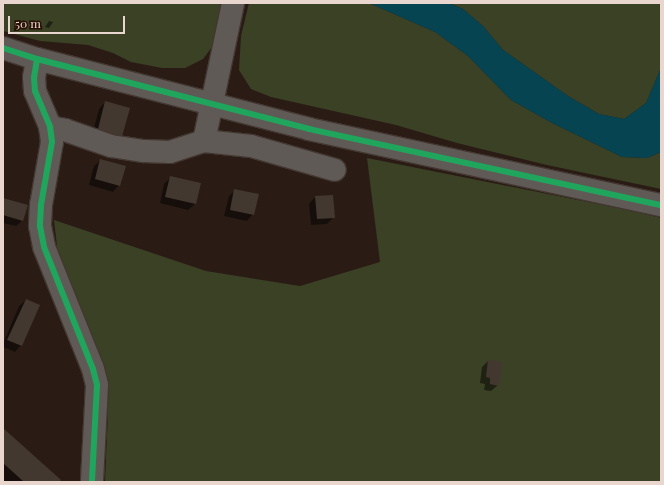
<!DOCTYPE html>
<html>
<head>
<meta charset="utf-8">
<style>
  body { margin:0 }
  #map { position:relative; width:664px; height:485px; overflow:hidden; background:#2a1c15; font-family:"Playfair Display",serif }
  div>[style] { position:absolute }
  .green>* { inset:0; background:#3a4125 }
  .water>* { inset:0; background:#074452 }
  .shadow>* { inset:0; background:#0007 }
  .building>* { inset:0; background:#433830 }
  .roads { filter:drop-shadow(1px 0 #433731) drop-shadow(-1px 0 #433731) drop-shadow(0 1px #433731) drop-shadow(0 -1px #433731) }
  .minor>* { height:22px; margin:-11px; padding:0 11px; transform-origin:11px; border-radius:11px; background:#605a56 }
  .cycleway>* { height:6px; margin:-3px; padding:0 3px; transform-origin:3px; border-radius:3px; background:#20a55d }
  span { translate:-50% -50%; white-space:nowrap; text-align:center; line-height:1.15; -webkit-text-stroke:4px #280f04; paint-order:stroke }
  .frame { position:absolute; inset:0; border:4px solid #e9d6ce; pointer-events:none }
  .scale { position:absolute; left:8px; top:16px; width:117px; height:18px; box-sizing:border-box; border:2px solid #e9d6ce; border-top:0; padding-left:5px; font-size:12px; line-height:14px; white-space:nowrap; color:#e9d6ce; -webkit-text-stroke:3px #280f04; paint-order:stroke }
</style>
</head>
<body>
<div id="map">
  <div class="green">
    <i style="clip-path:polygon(3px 3px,224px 3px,215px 43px,203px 59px,185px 68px,162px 68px,131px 62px,113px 53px,88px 45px,40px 41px,3px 31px)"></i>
    <i style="clip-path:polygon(249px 3px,369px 3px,435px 32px,468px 56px,511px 100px,552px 123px,622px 157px,647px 158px,661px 152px,661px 189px,547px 165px,457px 143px,396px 125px,271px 97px,251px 89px,239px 70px,241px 36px)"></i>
    <i style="clip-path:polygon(449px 3px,661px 3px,661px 68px,646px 103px,624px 119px,599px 114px,568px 96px,503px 50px,483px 26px,463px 9px)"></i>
    <i style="clip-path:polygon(367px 158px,628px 210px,661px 218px,661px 482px,105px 482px,108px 412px,104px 377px,59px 263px,54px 220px,206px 271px,300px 286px,380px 262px)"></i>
  </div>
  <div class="water">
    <i style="clip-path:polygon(369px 3px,449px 3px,463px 9px,483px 26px,503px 50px,568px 96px,599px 114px,624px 119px,646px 103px,661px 68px,661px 152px,647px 158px,622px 157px,552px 123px,511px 100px,468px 56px,435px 32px)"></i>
  </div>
  <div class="shadow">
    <i style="clip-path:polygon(49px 21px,53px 22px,49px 28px,45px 27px)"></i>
    <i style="clip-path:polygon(105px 102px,129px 109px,91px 139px,99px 109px)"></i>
    <i style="clip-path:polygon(101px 160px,119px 185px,113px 192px,89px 185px,94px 166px)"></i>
    <i style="clip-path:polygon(171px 177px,195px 204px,188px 210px,160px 203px,164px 184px)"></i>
    <i style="clip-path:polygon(235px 190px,253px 214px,247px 221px,224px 216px,229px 196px)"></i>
    <i style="clip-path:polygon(315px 197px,334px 217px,327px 224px,311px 225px,309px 204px)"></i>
    <i style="clip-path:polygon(3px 199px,23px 220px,16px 226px,3px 223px)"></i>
    <i style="clip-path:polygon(26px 300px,21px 345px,15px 352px,3px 347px,3px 344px,19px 306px)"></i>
    <i style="clip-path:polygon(488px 361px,498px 385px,491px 391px,484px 390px,485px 384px,480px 383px,482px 367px)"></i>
    <i style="clip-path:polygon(3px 429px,57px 482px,3px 481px)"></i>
  </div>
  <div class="building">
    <i style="clip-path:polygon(105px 101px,130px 108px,121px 140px,97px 133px)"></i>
    <i style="clip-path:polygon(100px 159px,126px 166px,120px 186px,95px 179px)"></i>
    <i style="clip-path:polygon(170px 176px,201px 183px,196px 204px,165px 197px)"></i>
    <i style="clip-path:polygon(234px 189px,259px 194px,254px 215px,230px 210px)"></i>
    <i style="clip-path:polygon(333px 195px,335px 218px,317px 219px,315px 196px)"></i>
    <i style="clip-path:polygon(3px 198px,28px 205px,23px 221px,3px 215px)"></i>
    <i style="clip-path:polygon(26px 299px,40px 305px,22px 346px,7px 340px)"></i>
    <i style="clip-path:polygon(488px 360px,502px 362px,499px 386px,490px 384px,490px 378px,486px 377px)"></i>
    <i style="clip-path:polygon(3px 428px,61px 480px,59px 482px,24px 482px,3px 463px)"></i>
  </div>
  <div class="roads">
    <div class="minor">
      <i style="left:3px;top:48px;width:36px;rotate:18deg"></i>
      <i style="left:37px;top:59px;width:281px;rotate:14.4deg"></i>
      <i style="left:309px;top:129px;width:360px;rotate:12.2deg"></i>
      <i style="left:37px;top:59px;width:18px;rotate:99deg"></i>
      <i style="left:34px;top:77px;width:14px;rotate:86deg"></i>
      <i style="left:35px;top:91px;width:39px;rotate:67deg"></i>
      <i style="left:50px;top:127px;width:15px;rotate:82deg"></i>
      <i style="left:52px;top:142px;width:64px;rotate:99.9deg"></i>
      <i style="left:41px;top:205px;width:21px;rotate:93deg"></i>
      <i style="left:40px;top:226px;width:21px;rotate:79deg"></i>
      <i style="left:44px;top:247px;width:131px;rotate:68.1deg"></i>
      <i style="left:93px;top:369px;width:16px;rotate:76deg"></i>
      <i style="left:97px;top:385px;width:97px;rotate:93deg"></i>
      <i style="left:50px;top:127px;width:15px;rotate:11deg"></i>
      <i style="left:65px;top:130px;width:49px;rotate:19.2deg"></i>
      <i style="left:111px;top:146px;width:33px;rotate:9deg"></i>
      <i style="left:144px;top:151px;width:26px;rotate:2deg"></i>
      <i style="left:170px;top:152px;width:36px;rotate:-18deg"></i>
      <i style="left:204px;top:141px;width:47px;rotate:6.1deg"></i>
      <i style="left:251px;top:146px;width:87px;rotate:15.9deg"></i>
      <i style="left:204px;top:141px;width:141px;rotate:-78.1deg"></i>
    </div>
  </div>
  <div class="cycleway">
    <i style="left:3px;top:48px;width:36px;rotate:18deg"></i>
    <i style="left:37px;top:59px;width:281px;rotate:14.4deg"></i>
    <i style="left:309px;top:129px;width:360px;rotate:12.2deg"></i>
    <i style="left:37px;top:59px;width:18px;rotate:99deg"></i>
    <i style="left:34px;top:77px;width:14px;rotate:86deg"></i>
    <i style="left:35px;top:91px;width:39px;rotate:67deg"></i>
    <i style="left:50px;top:127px;width:15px;rotate:82deg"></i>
    <i style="left:52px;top:142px;width:64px;rotate:99.9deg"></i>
    <i style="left:41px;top:205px;width:21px;rotate:93deg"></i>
    <i style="left:40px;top:226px;width:21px;rotate:79deg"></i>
    <i style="left:44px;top:247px;width:131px;rotate:68.1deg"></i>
    <i style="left:93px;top:369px;width:16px;rotate:76deg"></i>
    <i style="left:97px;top:385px;width:97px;rotate:93deg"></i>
  </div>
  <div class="frame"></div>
  <div class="scale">50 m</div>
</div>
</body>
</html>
